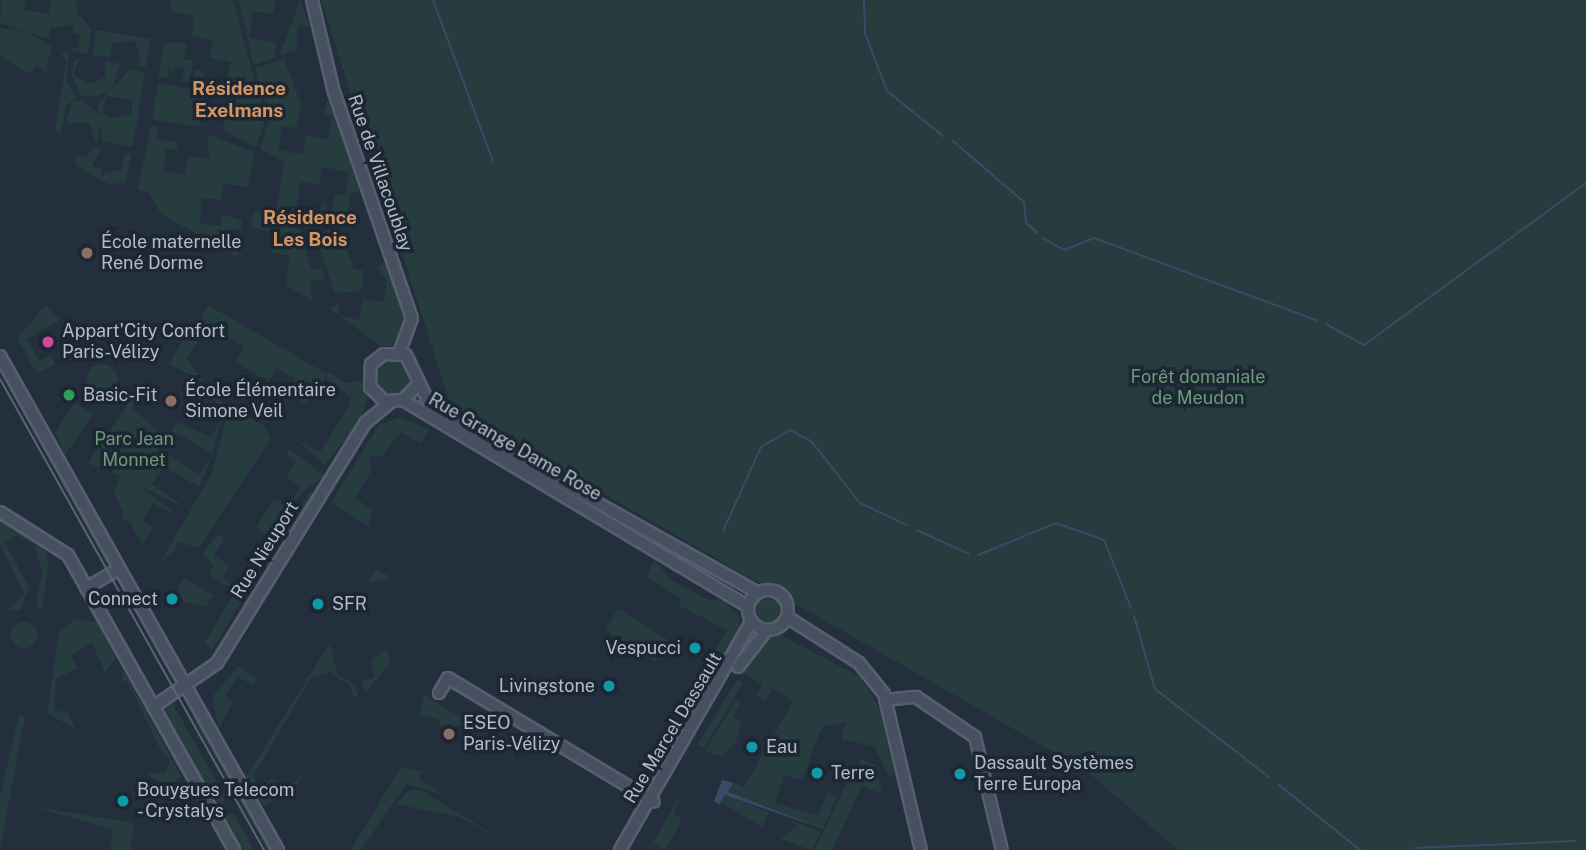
<!DOCTYPE html>
<html>
<head>
<meta charset="utf-8">
<style>
  body { margin:0 }
  #map { position:relative; width:1586px; height:850px; overflow:hidden; background:#242f3e; font-family:"Public Sans",sans-serif }
  div>[style] { position:absolute }
  .green>* { inset:0; background:#263c3f }
  .round { border-radius:50% }
  .water>* { inset:0; background:#394c67 }
  .stream>* { height:2px; margin:-1px; padding:0 1px; transform-origin:1px; border-radius:1px; background:#394c67 }
  .roads { filter:drop-shadow(2px 0 #565f6c) drop-shadow(-2px 0 #565f6c) drop-shadow(0 2px #565f6c) drop-shadow(0 -2px #565f6c) }
  .secondary>* { height:10px; margin:-5px; padding:0 5px; transform-origin:5px; border-radius:5px; background:#465061 }
  .secondary>.ring { margin:-5px; padding:0; box-sizing:content-box; background:none; border:10px solid #465061; border-radius:50% }
  .tram>* { height:2px; margin:-1px; padding:0 1px; transform-origin:1px; border-radius:1px; background:#5a6575 }
  .dots>* { width:19px; height:19px; translate:-50% -50%; box-sizing:border-box; border:4px solid #1d2633; border-radius:50% }
  span { translate:-50% -50%; white-space:nowrap; text-align:center; line-height:1.15; -webkit-text-stroke:7px #1d2633; paint-order:stroke }
  .street-label { font-size:18px; color:#b4bcc9 }
  .poi-label { font-size:18px; color:#b4bcc9 }
  .left { translate:0 -50%; text-align:left }
  .right { translate:-100% -50%; text-align:right }
  .park-label { font-size:18px; color:#6b9a76 }
  .neighbourhood-label { font-size:19px; color:#d59563; font-weight:700 }
</style>
</head>
<body>
<div id="map">
  <div class="green">
    <i style="clip-path:polygon(2px 0,26px 0,25px 10px,49px 14px,51px 0,76px 0,78px 14px,91px 28px,88px 54px,69px 50px,78px 47px,80px 34px,72px 32px,73px 24px,51px 28px,48px 39px,0 23px)"></i>
    <i style="clip-path:polygon(172px 0,233px 0,255px 83px,225px 91px,193px 85px,195px 70px,204px 71px,202px 83px,225px 88px,231px 62px,210px 58px,213px 40px,192px 36px,194px 16px,170px 11px)"></i>
    <i style="clip-path:polygon(239px 0,275px 0,274px 14px,253px 11px,249px 38px,276px 42px,275px 57px,254px 65px)"></i>
    <i style="clip-path:polygon(300px 0,310px 27px,299px 25px,296px 50px,280px 55px)"></i>
    <i style="clip-path:polygon(321px 0,1586px 0,1586px 850px,1178px 850px,1087px 771px,451px 406px)"></i>
    <i style="clip-path:polygon(0 28px,27px 32px,51px 46px,46px 73px,37px 65px,28px 74px,0 56px)"></i>
    <i style="clip-path:polygon(96px 30px,151px 39px,145px 68px,129px 63px,141px 64px,135px 41px,113px 43px,110px 57px,93px 55px)"></i>
    <i style="clip-path:polygon(164px 43px,187px 43px,184px 59px,193px 61px,189px 82px,182px 81px,184px 68px,175px 67px,173px 75px,169px 65px,167px 77px,158px 77px)"></i>
    <i style="clip-path:polygon(61px 52px,69px 54px,66px 79px,76px 98px,66px 106px,61px 132px,55px 131px,66px 62px)"></i>
    <i style="clip-path:polygon(79px 58px,86px 62px,78px 60px,73px 75px,91px 84px,105px 77px,106px 61px,120px 64px,112px 89px,95px 97px,80px 95px,71px 73px,75px 61px)"></i>
    <i style="clip-path:polygon(284px 59px,301px 104px,297px 128px,282px 126px,278px 149px,302px 155px,306px 135px,328px 139px,332px 116px,323px 113px,329px 97px,360px 192px,350px 193px,347px 218px,329px 225px,335px 194px,345px 195px,349px 172px,322px 167px,319px 185px,300px 182px,296px 210px,319px 214px,322px 202px,327px 203px,323px 227px,311px 231px,276px 215px,284px 162px,260px 149px,270px 118px,255px 68px)"></i>
    <i style="clip-path:polygon(evenodd,129px 70px,145px 72px,133px 147px,102px 141px,98px 103px,129px 70px,106px 96px,132px 100px,132px 113px,110px 119px,102px 111px,106px 96px)"></i>
    <i style="clip-path:polygon(158px 83px,206px 92px,200px 127px,152px 119px)"></i>
    <i style="clip-path:polygon(257px 87px,266px 117px,256px 147px,223px 131px,228px 95px)"></i>
    <i style="clip-path:polygon(82px 99px,101px 117px,97px 146px,89px 122px,66px 123px,72px 102px)"></i>
    <i style="clip-path:polygon(151px 126px,158px 126px,156px 139px,178px 143px,177px 151px,166px 149px,163px 171px,185px 175px,189px 156px,209px 159px,207px 134px,254px 152px,248px 187px,223px 184px,220px 200px,202px 198px,200px 223px,221px 226px,223px 214px,242px 221px,241px 230px,229px 228px,227px 244px,239px 250px,236px 256px,161px 214px,148px 192px,138px 190px)"></i>
    <i style="clip-path:polygon(93px 147px,102px 148px,92px 166px,101px 168px,101px 175px,123px 168px,124px 153px,132px 154px,125px 181px,110px 185px,75px 165px,77px 154px,86px 158px)"></i>
    <i style="clip-path:polygon(255px 210px,299px 230px,312px 270px,322px 268px,325px 278px,311px 282px,312px 301px,286px 285px,290px 256px,271px 252px,273px 232px,251px 227px,248px 233px)"></i>
    <i style="clip-path:polygon(338px 227px,354px 269px,364px 271px,361px 291px,335px 293px,315px 235px)"></i>
    <i style="clip-path:polygon(388px 263px,406px 317px,394px 346px,381px 346px,330px 309px,340px 302px,338px 315px,359px 320px,363px 299px,384px 302px,387px 281px,377px 266px)"></i>
    <i style="clip-path:polygon(46px 305px,60px 320px,27px 339px,39px 361px,51px 355px,55px 364px,37px 374px,17px 338px)"></i>
    <i style="clip-path:polygon(208px 305px,327px 374px,312px 397px,305px 404px,287px 393px,295px 379px,277px 368px,268px 382px,236px 362px,244px 347px,219px 330px,198px 326px)"></i>
    <i style="clip-path:polygon(190px 328px,200px 337px,187px 359px,204px 382px,169px 364px)"></i>
    <i class="round" style="left:373px;top:358px;width:40px;height:40px"></i>
    <i style="clip-path:polygon(0 361px,113px 567px,110px 570px,0 372px)"></i>
    <i class="round" style="left:87px;top:364px;width:30px;height:30px"></i>
    <i style="clip-path:polygon(329px 372px,346px 383px,361px 381px,368px 398px,360px 420px,325px 465px,297px 440px,320px 452px,350px 405px,351px 397px,326px 379px)"></i>
    <i style="clip-path:polygon(185px 381px,263px 425px,271px 438px,199px 548px,176px 541px,176px 550px,161px 561px,212px 473px,228px 410px)"></i>
    <i style="clip-path:polygon(138px 389px,132px 408px,167px 439px,177px 422px,211px 437px,221px 420px,212px 454px,177px 433px,165px 453px,199px 474px,212px 455px,199px 487px,164px 466px,152px 484px,186px 508px,140px 486px,178px 516px,153px 503px,142px 521px,153px 528px,142px 544px,129px 521px,120px 519px,124px 512px,113px 492px,121px 476px,88px 463px)"></i>
    <i style="clip-path:polygon(74px 403px,93px 414px,65px 455px,56px 432px)"></i>
    <i style="clip-path:polygon(400px 417px,429px 430px,420px 443px,401px 432px,381px 457px,369px 456px,372px 470px,355px 498px,373px 510px,368px 526px,331px 503px,379px 425px)"></i>
    <i style="clip-path:polygon(290px 450px,325px 476px,302px 492px,291px 510px,295px 516px,311px 491px,314px 495px,284px 539px,277px 533px,268px 569px,251px 558px,269px 536px,256px 528px,274px 499px,288px 507px,300px 487px,286px 477px,296px 461px,286px 454px)"></i>
    <i style="clip-path:polygon(0 516px,45px 548px,49px 562px,42px 608px,36px 606px,42px 570px,34px 544px,17px 535px,5px 543px,29px 587px,20px 610px,8px 610px,24px 593px,0 545px)"></i>
    <i style="clip-path:polygon(218px 534px,224px 538px,214px 556px,230px 565px,223px 577px,244px 597px,212px 650px,204px 643px,236px 591px,209px 575px,213px 566px,203px 553px)"></i>
    <i style="clip-path:polygon(655px 560px,670px 579px,708px 600px,724px 601px,739px 617px,741px 633px,707px 691px,696px 685px,727px 630px,678px 605px,681px 599px,646px 576px)"></i>
    <i style="clip-path:polygon(376px 569px,392px 578px,368px 583px,330px 644px,338px 675px,355px 685px,358px 695px,354px 698px,350px 686px,330px 672px,311px 678px,253px 777px,259px 787px,272px 779px,289px 789px,304px 772px,293px 791px,264px 806px,246px 777px)"></i>
    <i style="clip-path:polygon(184px 578px,213px 595px,206px 607px,184px 602px,177px 590px)"></i>
    <i class="round" style="left:752px;top:595px;width:30px;height:30px"></i>
    <i style="clip-path:polygon(618px 608px,668px 640px,655px 662px,605px 630px)"></i>
    <i style="clip-path:polygon(75px 619px,97px 622px,116px 658px,105px 672px,92px 643px,71px 655px,77px 668px,56px 679px,54px 710px,68px 713px,76px 729px,47px 713px,59px 633px)"></i>
    <i class="round" style="left:11px;top:622px;width:26px;height:26px"></i>
    <i style="clip-path:polygon(779px 634px,860px 677px,879px 707px,895px 777px,888px 775px,874px 746px,841px 740px,846px 722px,822px 727px,802px 780px,784px 775px,775px 803px,818px 816px,827px 793px,837px 796px,823px 829px,727px 792px,733px 783px,744px 787px,793px 701px,773px 689px,765px 701px,756px 696px,762px 684px,742px 672px,760px 641px)"></i>
    <i style="clip-path:polygon(387px 648px,390px 663px,366px 692px,361px 681px,374px 677px,371px 660px)"></i>
    <i style="clip-path:polygon(238px 666px,257px 678px,253px 685px,238px 677px,225px 696px,233px 702px,219px 728px,212px 697px)"></i>
    <i style="clip-path:polygon(122px 668px,181px 776px,174px 782px,165px 785px,146px 773px,165px 773px,171px 759px,162px 753px,127px 680px,122px 682px)"></i>
    <i style="clip-path:polygon(737px 680px,743px 683px,704px 748px,697px 745px)"></i>
    <i style="clip-path:polygon(424px 695px,465px 720px,462px 725px,443px 730px,438px 719px,419px 715px)"></i>
    <i style="clip-path:polygon(170px 699px,223px 793px,226px 814px,234px 814px,254px 850px,238px 850px,161px 711px)"></i>
    <i style="clip-path:polygon(736px 700px,741px 703px,733px 716px,741px 721px,736px 743px,722px 756px,705px 751px)"></i>
    <i style="clip-path:polygon(190px 713px,216px 747px,274px 850px,267px 850px)"></i>
    <i style="clip-path:polygon(19px 716px,25px 716px,0 849px,0 797px)"></i>
    <i style="clip-path:polygon(861px 759px,876px 765px,882px 794px,862px 786px,832px 850px,815px 850px,848px 780px,835px 771px,854px 777px)"></i>
    <i style="clip-path:polygon(401px 767px,423px 772px,418px 779px,445px 795px,406px 784px,361px 850px,351px 850px)"></i>
    <i style="clip-path:polygon(409px 790px,421px 790px,505px 842px,459px 817px,396px 804px)"></i>
    <i style="clip-path:polygon(681px 795px,674px 814px,682px 820px,665px 850px,654px 844px,648px 850px)"></i>
    <i style="clip-path:polygon(725px 795px,769px 812px,763px 828px,721px 802px)"></i>
    <i style="clip-path:polygon(36px 807px,134px 823px,130px 850px,110px 850px,113px 830px)"></i>
    <i style="clip-path:polygon(789px 820px,821px 832px,811px 850px,780px 838px,797px 827px)"></i>
  </div>
  <div class="water">
    <i style="clip-path:polygon(722px 780px,733px 783px,728px 792px,823px 829px,725px 795px,719px 805px,714px 801px)"></i>
  </div>
  <div class="stream">
    <i style="left:433px;top:0;width:172px;rotate:69.6deg"></i>
    <i style="left:864px;top:0;width:33px;rotate:88deg"></i>
    <i style="left:865px;top:33px;width:62px;rotate:69.2deg"></i>
    <i style="left:887px;top:91px;width:72px;rotate:38.8deg"></i>
    <i style="left:953px;top:141px;width:94px;rotate:40.7deg"></i>
    <i style="left:1024px;top:202px;width:20px;rotate:84deg"></i>
    <i style="left:1026px;top:222px;width:16px;rotate:45deg"></i>
    <i style="left:1043px;top:238px;width:24px;rotate:30deg"></i>
    <i style="left:1064px;top:250px;width:32px;rotate:-22deg"></i>
    <i style="left:1094px;top:238px;width:237px;rotate:20.3deg"></i>
    <i style="left:1326px;top:324px;width:43px;rotate:28.9deg"></i>
    <i style="left:1364px;top:345px;width:275px;rotate:-36.1deg"></i>
    <i style="left:917px;top:530px;width:57px;rotate:24.8deg"></i>
    <i style="left:723px;top:531px;width:92px;rotate:-65.7deg"></i>
    <i style="left:761px;top:447px;width:34px;rotate:-30deg"></i>
    <i style="left:790px;top:430px;width:24px;rotate:28deg"></i>
    <i style="left:811px;top:441px;width:79px;rotate:51.7deg"></i>
    <i style="left:860px;top:503px;width:52px;rotate:25.1deg"></i>
    <i style="left:978px;top:555px;width:84px;rotate:-22.3deg"></i>
    <i style="left:1056px;top:523px;width:51px;rotate:19.5deg"></i>
    <i style="left:1104px;top:540px;width:73px;rotate:68.3deg"></i>
    <i style="left:1134px;top:616px;width:76px;rotate:74deg"></i>
    <i style="left:1155px;top:689px;width:144px;rotate:37.7deg"></i>
    <i style="left:1279px;top:785px;width:104px;rotate:38.7deg"></i>
    <i style="left:1415px;top:848px;width:160px;rotate:-2.5deg"></i>
  </div>
  <div class="roads">
    <div class="secondary">
      <i style="left:312px;top:0;width:95px;rotate:76.6deg"></i>
      <i style="left:334px;top:92px;width:239px;rotate:71deg"></i>
      <i style="left:412px;top:318px;width:37px;rotate:110deg"></i>
      <i style="left:0;top:356px;width:567px;rotate:60.63deg"></i>
      <i style="left:417px;top:386px;width:20px;rotate:135deg"></i>
      <i style="left:403px;top:400px;width:19px;rotate:177deg"></i>
      <i style="left:384px;top:401px;width:20px;rotate:-135deg"></i>
      <i style="left:370px;top:387px;width:23px;rotate:-88deg"></i>
      <i style="left:371px;top:364px;width:16px;rotate:-38deg"></i>
      <i style="left:384px;top:354px;width:22px;rotate:3deg"></i>
      <i style="left:406px;top:355px;width:62px;rotate:64.3deg"></i>
      <i style="left:433px;top:411px;width:371px;rotate:29.2deg"></i>
      <i style="left:403px;top:400px;width:401px;rotate:30.9deg"></i>
      <i style="left:0;top:512px;width:80px;rotate:32.3deg"></i>
      <i style="left:68px;top:555px;width:338px;rotate:60.6deg"></i>
      <i style="left:86px;top:588px;width:38px;rotate:-30deg"></i>
      <i class="ring" style="left:748px;top:590px;width:30px;height:30px"></i>
      <i style="left:787px;top:617px;width:85px;rotate:32.6deg"></i>
      <i style="left:859px;top:663px;width:40px;rotate:51deg"></i>
      <i style="left:884px;top:694px;width:160px;rotate:76.7deg"></i>
      <i style="left:738px;top:667px;width:46px;rotate:-52.1deg"></i>
      <i style="left:439px;top:693px;width:17px;rotate:-59deg"></i>
      <i style="left:448px;top:678px;width:240px;rotate:31deg"></i>
      <i style="left:885px;top:700px;width:31px;rotate:-6deg"></i>
      <i style="left:916px;top:697px;width:71px;rotate:34.1deg"></i>
      <i style="left:975px;top:737px;width:116px;rotate:76.6deg"></i>
      <i style="left:153px;top:707px;width:78px;rotate:-34.5deg"></i>
      <i style="left:217px;top:663px;width:282px;rotate:-58.3deg"></i>
      <i style="left:365px;top:423px;width:33px;rotate:-39deg"></i>
      <i style="left:620px;top:850px;width:263px;rotate:-60.1deg"></i>
    </div>
  </div>
  <div class="tram">
    <i style="left:0;top:379px;width:540px;rotate:60.73deg"></i>
  </div>
  <div class="dots">
    <i style="left:87px;top:253px;background:#8d6e63"></i>
    <i style="left:48px;top:342px;background:#d1479c"></i>
    <i style="left:69px;top:395px;background:#2e9e5b"></i>
    <i style="left:171px;top:401px;background:#8d6e63"></i>
    <i style="left:172px;top:599px;background:#0f9aa8"></i>
    <i style="left:318px;top:604px;background:#0f9aa8"></i>
    <i style="left:695px;top:648px;background:#0f9aa8"></i>
    <i style="left:609px;top:686px;background:#0f9aa8"></i>
    <i style="left:449px;top:734px;background:#8d6e63"></i>
    <i style="left:752px;top:747px;background:#0f9aa8"></i>
    <i style="left:817px;top:773px;background:#0f9aa8"></i>
    <i style="left:960px;top:774px;background:#0f9aa8"></i>
    <i style="left:123px;top:801px;background:#0f9aa8"></i>
  </div>
  <div class="street-label">
    <span style="left:380px;top:173px;rotate:71deg">Rue de Villacoublay</span>
    <span style="left:515px;top:447px;rotate:30deg">Rue Grange Dame Rose</span>
    <span style="left:265px;top:550px;rotate:-58deg">Rue Nieuport</span>
    <span style="left:673px;top:728px;rotate:-59deg">Rue Marcel Dassault</span>
  </div>
  <div class="poi-label">
    <span class="left" style="left:101px;top:253px">École maternelle<br>René Dorme</span>
    <span class="left" style="left:62px;top:342px">Appart'City Confort<br>Paris-Vélizy</span>
    <span class="left" style="left:185px;top:401px">École Élémentaire<br>Simone Veil</span>
    <span class="left" style="left:83px;top:395px">Basic-Fit</span>
    <span class="right" style="left:158px;top:599px">Connect</span>
    <span class="left" style="left:332px;top:604px">SFR</span>
    <span class="right" style="left:681px;top:648px">Vespucci</span>
    <span class="right" style="left:595px;top:686px">Livingstone</span>
    <span class="left" style="left:463px;top:734px">ESEO<br>Paris-Vélizy</span>
    <span class="left" style="left:766px;top:747px">Eau</span>
    <span class="left" style="left:974px;top:774px">Dassault Systèmes<br>Terre Europa</span>
    <span class="left" style="left:831px;top:773px">Terre</span>
    <span class="left" style="left:137px;top:801px">Bouygues Telecom<br>- Crystalys</span>
  </div>
  <div class="park-label">
    <span style="left:1198px;top:388px">Forêt domaniale<br>de Meudon</span>
    <span style="left:134px;top:450px">Parc Jean<br>Monnet</span>
  </div>
  <div class="neighbourhood-label">
    <span style="left:239px;top:100px">Résidence<br>Exelmans</span>
    <span style="left:310px;top:229px">Résidence<br>Les Bois</span>
  </div>
</div>
</body>
</html>
